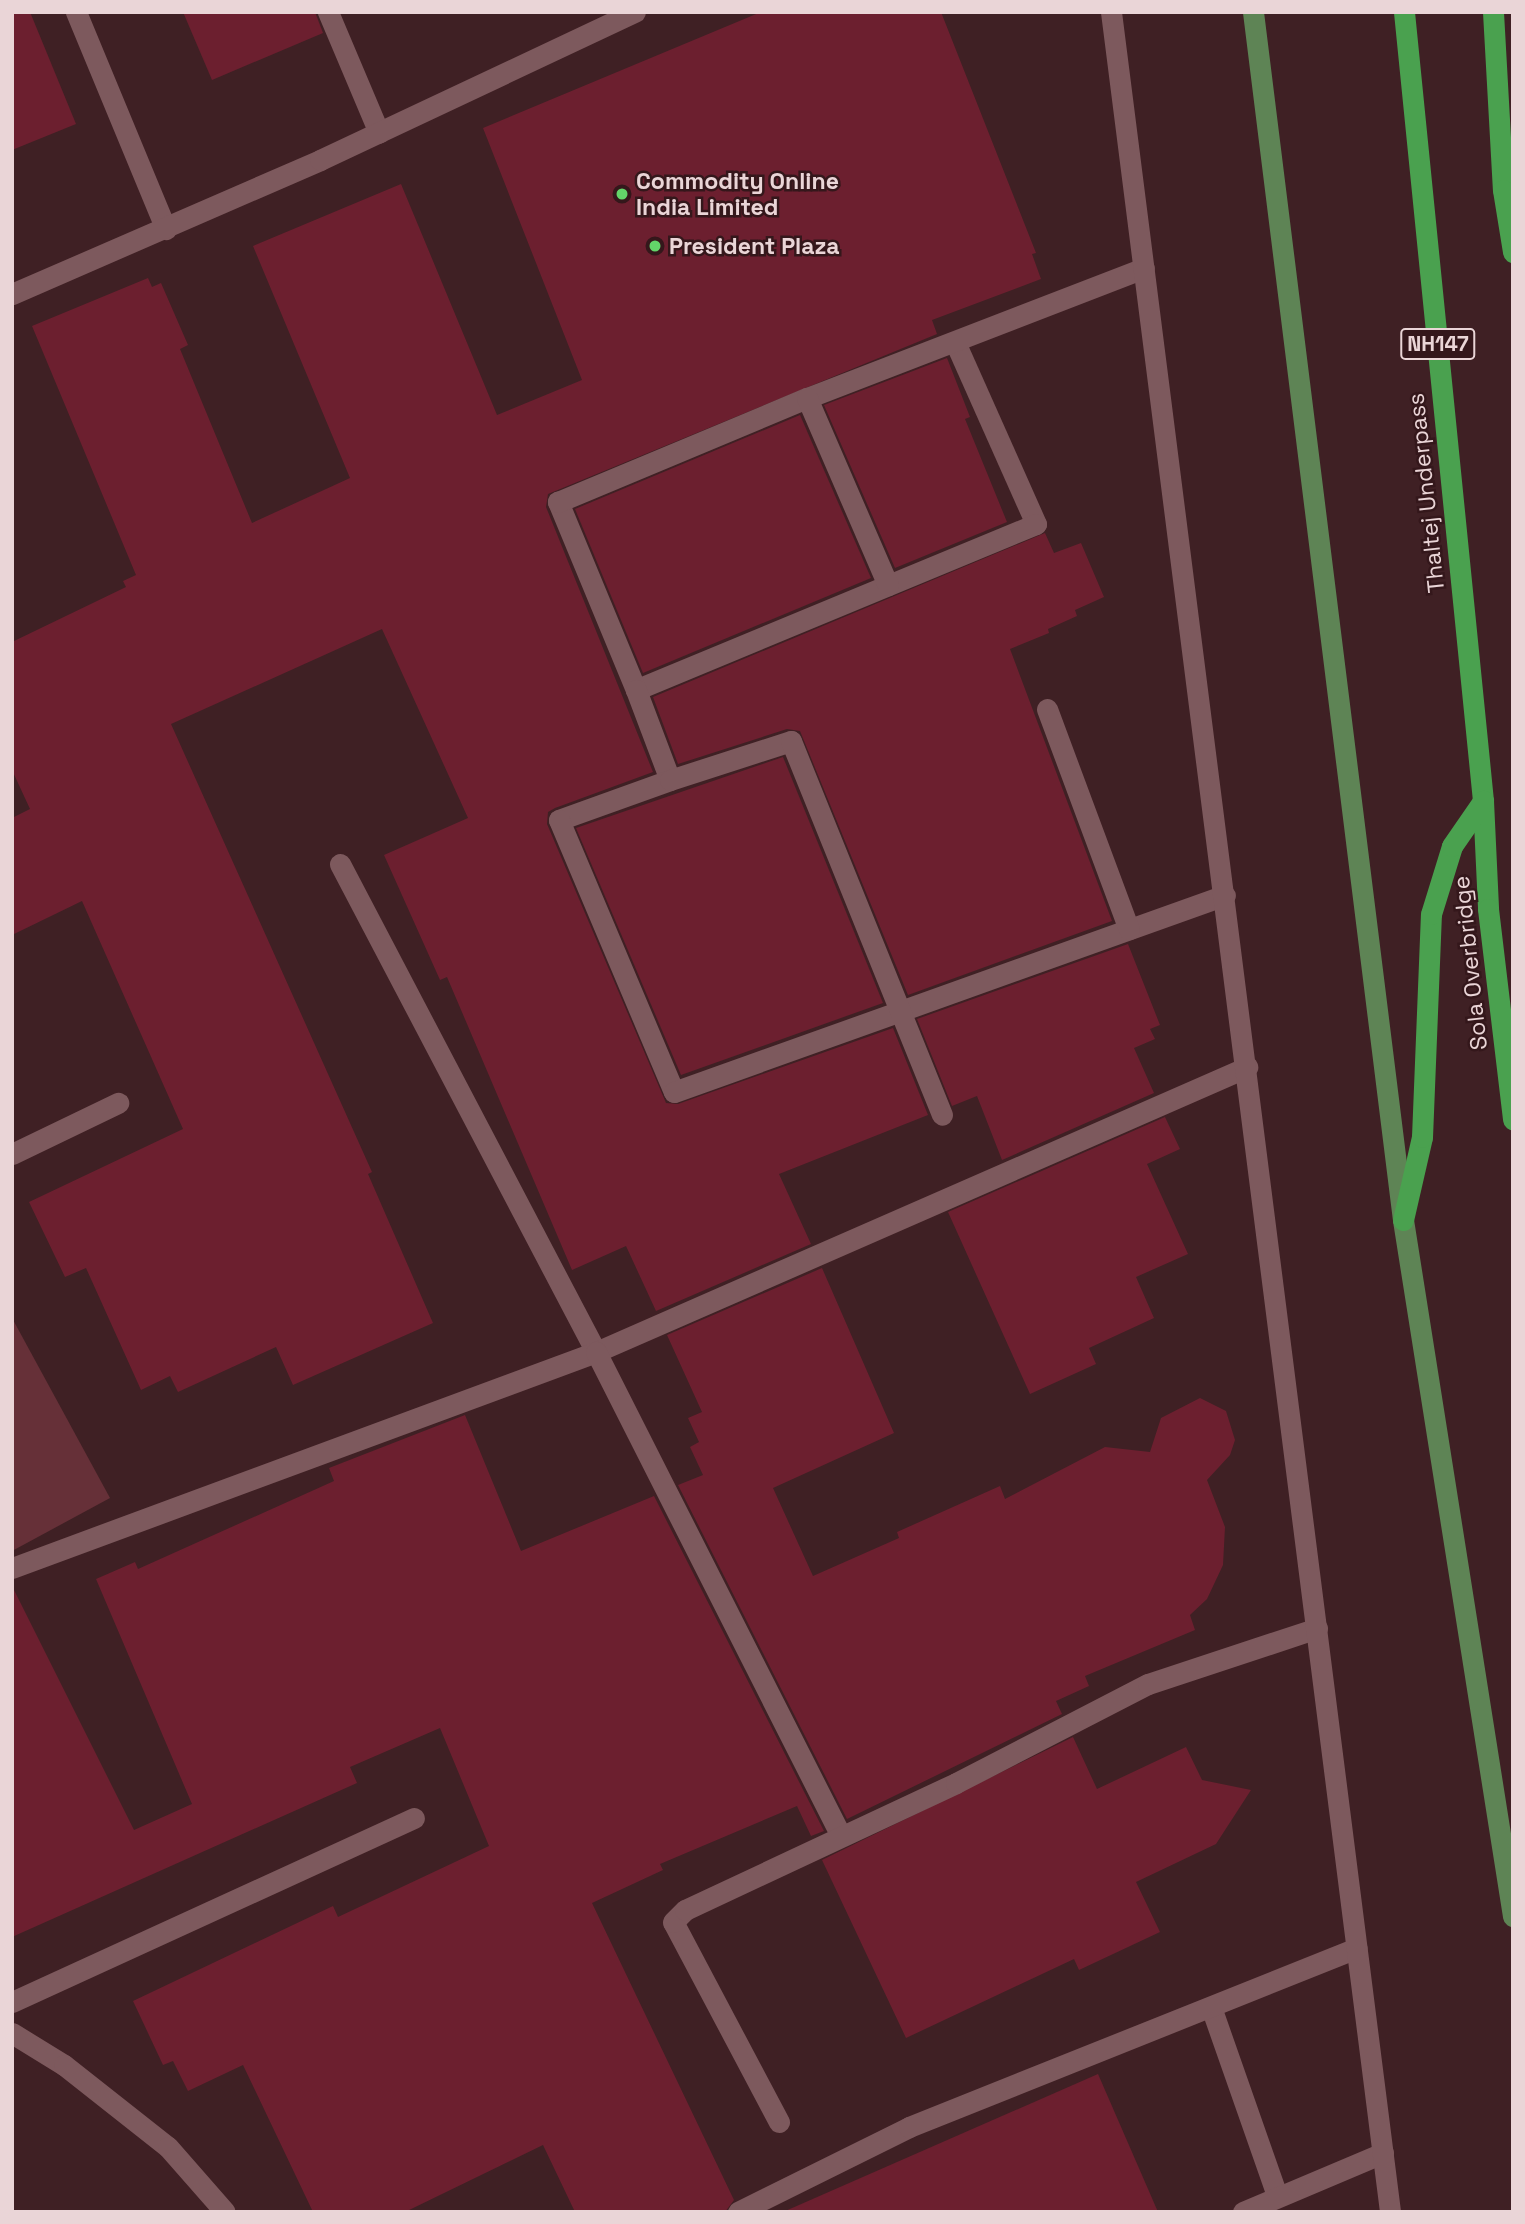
<!DOCTYPE html>
<html>
<head>
<meta charset="utf-8">
<style>
  body { margin:0 }
  #map { position:relative; width:1525px; height:2224px; overflow:hidden; background:#3f2024; font-family:"Space Grotesk",sans-serif }
  div>[style] { position:absolute }
  .green>* { inset:0; background:#663038 }
  .building>* { inset:0; background:#6c1f2f }
  .lane>* { height:21px; margin:-10.5px; padding:0 10.5px; transform-origin:10.5px; border-radius:10.5px; background:#7d595d }
  .street>* { height:21px; margin:-10.5px; padding:0 10.5px; transform-origin:10.5px; border-radius:10.5px; background:#7d595d }
  .secondary>* { height:21px; margin:-10.5px; padding:0 10.5px; transform-origin:10.5px; border-radius:10.5px; background:#7d595d }
  .primary>* { height:21px; margin:-10.5px; padding:0 10.5px; transform-origin:10.5px; border-radius:10.5px; background:#5e8455 }
  .highway>* { height:21px; margin:-10.5px; padding:0 10.5px; transform-origin:10.5px; border-radius:10.5px; background:#4aa14f }
  .dots>* { width:19px; height:19px; translate:-50% -50%; box-sizing:border-box; border:4px solid #34171b; border-radius:50% }
  span { translate:-50% -50%; white-space:nowrap; text-align:center; line-height:1.15; -webkit-text-stroke:5px #34171b; paint-order:stroke }
  .shield-label span { padding:2px 5px; background:#34171b; border:2px solid; border-radius:5px; -webkit-text-stroke-width:0 }
  .shield-label { font-size:21px; color:#ead5d7; font-weight:700 }
  .poi-label { font-size:23px; color:#ead5d7; font-weight:700 }
  .left { translate:0 -50%; text-align:left }
  .street-label { font-size:23px; color:#ead5d7 }
  .frame { position:absolute; inset:0; border:14px solid #ead5d7; pointer-events:none }
</style>
</head>
<body>
<div id="map">
  <div class="green">
    <i style="clip-path:polygon(12px 1318px,110px 1498px,12px 1551px)"></i>
  </div>
  <div class="building">
    <i style="clip-path:polygon(12px 12px,30px 12px,76px 124px,12px 150px)"></i>
    <i style="clip-path:polygon(183px 12px,315px 12px,323px 33px,212px 80px)"></i>
    <i style="clip-path:polygon(761px 12px,941px 12px,1036px 253px,1032px 254px,1041px 279px,932px 320px,937px 334px,548px 494px,546px 507px,653px 772px,555px 808px,548px 812px,547px 824px,666px 1103px,678px 1104px,893px 1028px,928px 1115px,779px 1174px,811px 1244px,656px 1311px,626px 1246px,572px 1270px,447px 977px,440px 980px,384px 855px,468px 818px,382px 629px,171px 724px,372px 1172px,368px 1174px,433px 1323px,293px 1385px,276px 1347px,178px 1392px,170px 1376px,141px 1390px,86px 1268px,65px 1277px,29px 1202px,183px 1129px,82px 901px,12px 935px,12px 818px,30px 809px,12px 770px,12px 642px,126px 587px,123px 581px,136px 575px,32px 326px,148px 278px,152px 287px,161px 283px,188px 345px,180px 349px,252px 523px,350px 478px,253px 246px,401px 184px,497px 415px,582px 380px,483px 128px)"></i>
    <i style="clip-path:polygon(947px 358px,970px 417px,965px 419px,1007px 522px,895px 568px,824px 405px)"></i>
    <i style="clip-path:polygon(800px 415px,871px 578px,643px 673px,575px 509px)"></i>
    <i style="clip-path:polygon(1045px 533px,1054px 553px,1081px 543px,1104px 597px,1075px 610px,1077px 616px,1048px 629px,1049px 633px,1010px 649px,1112px 921px,908px 995px,800px 731px,787px 729px,678px 764px,653px 697px)"></i>
    <i style="clip-path:polygon(783px 757px,883px 1003px,681px 1075px,576px 828px)"></i>
    <i style="clip-path:polygon(1128px 944px,1160px 1025px,1150px 1029px,1155px 1039px,1134px 1048px,1154px 1093px,1002px 1160px,977px 1096px,952px 1106px,917px 1019px)"></i>
    <i style="clip-path:polygon(1165px 1117px,1180px 1149px,1147px 1164px,1188px 1254px,1136px 1277px,1154px 1318px,1089px 1348px,1096px 1364px,1030px 1394px,948px 1212px)"></i>
    <i style="clip-path:polygon(822px 1268px,894px 1433px,773px 1488px,813px 1576px,899px 1538px,897px 1532px,1000px 1486px,1005px 1499px,1105px 1447px,1150px 1452px,1161px 1418px,1200px 1398px,1226px 1411px,1235px 1440px,1230px 1455px,1207px 1480px,1225px 1527px,1223px 1565px,1207px 1599px,1190px 1615px,1195px 1630px,1085px 1676px,1089px 1686px,1056px 1701px,1062px 1714px,847px 1819px,678px 1485px,703px 1475px,690px 1447px,699px 1442px,688px 1418px,702px 1412px,667px 1335px)"></i>
    <i style="clip-path:polygon(465px 1415px,521px 1551px,654px 1496px,824px 1831px,811px 1836px,797px 1806px,660px 1864px,663px 1870px,592px 1903px,734px 2200px,725px 2212px,575px 2212px,543px 2145px,405px 2212px,313px 2212px,243px 2065px,188px 2091px,173px 2061px,163px 2065px,133px 2001px,333px 1906px,338px 1917px,489px 1846px,440px 1728px,350px 1767px,357px 1783px,12px 1937px,12px 1586px,134px 1830px,192px 1804px,96px 1579px,135px 1562px,138px 1569px,334px 1481px,329px 1468px)"></i>
    <i style="clip-path:polygon(1073px 1737px,1097px 1789px,1186px 1747px,1202px 1780px,1251px 1790px,1216px 1844px,1136px 1882px,1160px 1932px,1079px 1970px,1074px 1959px,906px 2038px,822px 1860px)"></i>
    <i style="clip-path:polygon(1098px 2074px,1158px 2212px,783px 2212px)"></i>
  </div>
  <div class="lane">
    <i style="left:328px;top:12px;width:131px;rotate:67.1deg"></i>
    <i style="left:955px;top:342px;width:199px;rotate:66deg"></i>
    <i style="left:1036px;top:524px;width:433px;rotate:157.5deg"></i>
    <i style="left:636px;top:690px;width:204px;rotate:-112.5deg"></i>
    <i style="left:558px;top:502px;width:270px;rotate:-22.7deg"></i>
    <i style="left:807px;top:398px;width:361px;rotate:-21.1deg"></i>
    <i style="left:807px;top:398px;width:204px;rotate:66.6deg"></i>
    <i style="left:636px;top:690px;width:96px;rotate:69.3deg"></i>
    <i style="left:670px;top:780px;width:118px;rotate:160.2deg"></i>
    <i style="left:559px;top:820px;width:295px;rotate:67.1deg"></i>
    <i style="left:674px;top:1092px;width:585px;rotate:-19.67deg"></i>
    <i style="left:1047px;top:709px;width:235px;rotate:69.6deg"></i>
    <i style="left:670px;top:780px;width:127px;rotate:-17.9deg"></i>
    <i style="left:791px;top:741px;width:403px;rotate:68deg"></i>
    <i style="left:1211px;top:2007px;width:199px;rotate:70.7deg"></i>
    <i style="left:738px;top:2212px;width:191px;rotate:-26.4deg"></i>
    <i style="left:909px;top:2127px;width:482px;rotate:-21.8deg"></i>
    <i style="left:1243px;top:2212px;width:152px;rotate:-22.9deg"></i>
  </div>
  <div class="street">
    <i style="left:76px;top:12px;width:235px;rotate:67.5deg"></i>
    <i style="left:340px;top:864px;width:551px;rotate:62.32deg"></i>
    <i style="left:596px;top:1352px;width:711px;rotate:-23.64deg"></i>
    <i style="left:12px;top:1154px;width:118px;rotate:-25.7deg"></i>
    <i style="left:12px;top:1568px;width:623px;rotate:-20.3deg"></i>
    <i style="left:596px;top:1352px;width:542px;rotate:63.15deg"></i>
    <i style="left:12px;top:2002px;width:442px;rotate:-24.6deg"></i>
    <i style="left:779px;top:2122px;width:226px;rotate:-117.9deg"></i>
    <i style="left:673px;top:1922px;width:17px;rotate:-45deg"></i>
    <i style="left:685px;top:1910px;width:299px;rotate:-25.1deg"></i>
    <i style="left:956px;top:1783px;width:216px;rotate:-27.3deg"></i>
    <i style="left:1148px;top:1684px;width:178px;rotate:-18.3deg"></i>
  </div>
  <div class="secondary">
    <i style="left:1111px;top:12px;width:2218px;rotate:82.77deg"></i>
    <i style="left:12px;top:294px;width:336px;rotate:-23.5deg"></i>
    <i style="left:320px;top:160px;width:348px;rotate:-25.2deg"></i>
    <i style="left:12px;top:2033px;width:61px;rotate:31.6deg"></i>
    <i style="left:64px;top:2065px;width:132px;rotate:38.3deg"></i>
    <i style="left:168px;top:2147px;width:86px;rotate:48.8deg"></i>
  </div>
  <div class="primary">
    <i style="left:1253px;top:12px;width:1217px;rotate:82.92deg"></i>
    <i style="left:1403px;top:1220px;width:705px;rotate:81.02deg"></i>
  </div>
  <div class="highway">
    <i style="left:1404px;top:12px;width:793px;rotate:84.28deg"></i>
    <i style="left:1483px;top:801px;width:108px;rotate:87.3deg"></i>
    <i style="left:1488px;top:909px;width:212px;rotate:83.2deg"></i>
    <i style="left:1493px;top:12px;width:178px;rotate:86.8deg"></i>
    <i style="left:1503px;top:190px;width:63px;rotate:80.8deg"></i>
    <i style="left:1403px;top:1220px;width:85px;rotate:-77.1deg"></i>
    <i style="left:1422px;top:1137px;width:223px;rotate:-87.7deg"></i>
    <i style="left:1431px;top:914px;width:71px;rotate:-72.8deg"></i>
    <i style="left:1452px;top:846px;width:55px;rotate:-55.4deg"></i>
  </div>
  <div class="dots">
    <i style="left:622px;top:194px;background:#63d469"></i>
    <i style="left:655px;top:246px;background:#63d469"></i>
  </div>
  <div class="shield-label">
    <span style="left:1438px;top:344px">NH147</span>
  </div>
  <div class="poi-label">
    <span class="left" style="left:636px;top:194px">Commodity Online<br>India Limited</span>
    <span class="left" style="left:669px;top:246px">President Plaza</span>
  </div>
  <div class="street-label">
    <span style="left:1426px;top:493px;rotate:-96deg">Thaltej Underpass</span>
    <span style="left:1470px;top:963px;rotate:-96deg">Sola Overbridge</span>
  </div>
  <div class="frame"></div>
</div>
</body>
</html>
